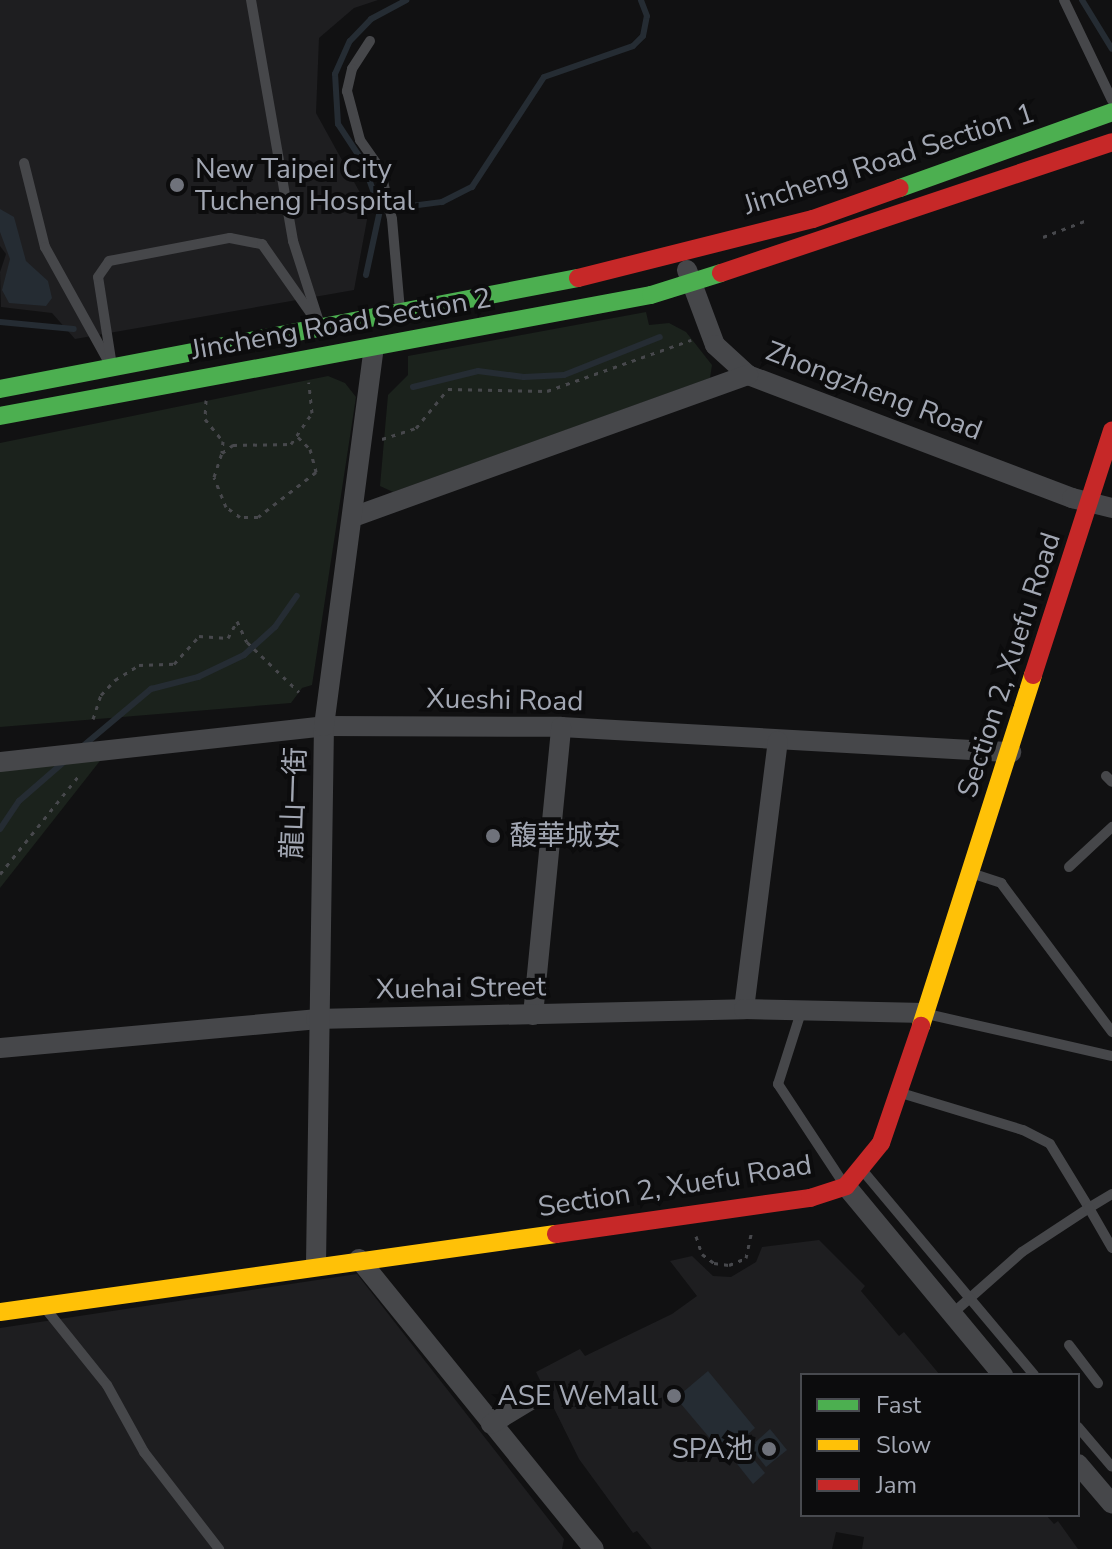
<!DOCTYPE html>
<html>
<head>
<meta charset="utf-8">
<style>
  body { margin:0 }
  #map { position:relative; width:1112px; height:1549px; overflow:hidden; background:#111112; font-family:"Nunito Sans","Noto Sans TC",sans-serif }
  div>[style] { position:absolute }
  .built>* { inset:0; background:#1e1e20 }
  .green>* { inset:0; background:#1b221c }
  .water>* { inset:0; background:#252c33 }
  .stream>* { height:6px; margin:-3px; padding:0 3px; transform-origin:3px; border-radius:3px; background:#252c33 }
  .path>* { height:3px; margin-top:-1.5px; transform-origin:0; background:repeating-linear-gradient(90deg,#47484c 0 4px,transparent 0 10px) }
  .lane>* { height:10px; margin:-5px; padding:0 5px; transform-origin:5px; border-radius:5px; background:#46474a }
  .street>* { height:20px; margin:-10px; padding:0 10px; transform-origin:10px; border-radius:10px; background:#46474a }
  .fast>* { height:18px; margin:-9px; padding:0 9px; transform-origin:9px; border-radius:9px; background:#4caf50 }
  .slow>* { height:18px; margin:-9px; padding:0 9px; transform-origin:9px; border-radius:9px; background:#ffc107 }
  .jam>* { height:18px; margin:-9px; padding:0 9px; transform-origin:9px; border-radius:9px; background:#c62828 }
  .dots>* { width:22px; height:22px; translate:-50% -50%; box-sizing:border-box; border:4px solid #0c0c0d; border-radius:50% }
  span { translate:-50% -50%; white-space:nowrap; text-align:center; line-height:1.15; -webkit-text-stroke:8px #0c0c0d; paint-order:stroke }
  .street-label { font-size:28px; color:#a2a7b3 }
  .poi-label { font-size:28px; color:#a2a7b3 }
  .left { translate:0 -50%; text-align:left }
  .right { translate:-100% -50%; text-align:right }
  .legend { position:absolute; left:800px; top:1373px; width:280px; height:144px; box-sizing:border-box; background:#0c0c0d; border:2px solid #484a4f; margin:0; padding:10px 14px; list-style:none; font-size:24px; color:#a2a7b3 }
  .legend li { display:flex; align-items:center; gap:16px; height:40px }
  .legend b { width:40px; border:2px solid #484a4f }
</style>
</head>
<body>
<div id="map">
  <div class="built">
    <i style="clip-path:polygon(0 0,378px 0,354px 8px,319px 38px,316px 113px,369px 209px,354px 290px,75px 339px,52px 313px,1px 307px,0 272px,6px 254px,0 246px)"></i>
    <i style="clip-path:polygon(819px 1240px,865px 1286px,861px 1291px,899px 1336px,904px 1332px,940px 1375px,802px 1375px,802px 1515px,1046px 1515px,1054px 1524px,1058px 1521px,1078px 1549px,862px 1549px,864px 1537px,836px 1532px,832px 1549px,652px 1549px,637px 1531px,633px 1533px,579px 1459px,536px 1372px,580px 1349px,585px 1356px,672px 1314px,697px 1296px,670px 1261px,692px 1256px,713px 1276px,731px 1277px,756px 1262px,762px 1247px)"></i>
    <i style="clip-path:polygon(357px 1274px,564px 1539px,562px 1549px,0 1549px,0 1328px)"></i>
  </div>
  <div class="green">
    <i style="clip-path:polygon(646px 312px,649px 325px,669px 323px,686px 332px,712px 365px,710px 378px,393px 492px,380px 486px,388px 395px,408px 375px,408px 356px)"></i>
    <i style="clip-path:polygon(328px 376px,345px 383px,356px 397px,312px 685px,302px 688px,291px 703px,0 727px,0 443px)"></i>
    <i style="clip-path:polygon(103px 757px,0 888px,0 769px)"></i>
  </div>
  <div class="water">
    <i style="clip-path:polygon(0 209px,14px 217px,26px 261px,48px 281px,52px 298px,46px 306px,9px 303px,2px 290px,10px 259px,0 232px)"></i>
    <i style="clip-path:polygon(708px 1371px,755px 1428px,724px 1455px,676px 1398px)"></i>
    <i style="clip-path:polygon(770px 1429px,787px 1450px,766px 1467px,750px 1447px)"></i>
    <i style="clip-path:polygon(746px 1450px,765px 1473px,753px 1484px,734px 1460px)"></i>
  </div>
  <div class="stream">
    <i style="left:1082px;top:0;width:57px;rotate:58.5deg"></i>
    <i style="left:380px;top:210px;width:63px;rotate:-7.4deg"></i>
    <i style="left:442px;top:202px;width:34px;rotate:-27deg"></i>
    <i style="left:472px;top:187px;width:131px;rotate:-56.8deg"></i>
    <i style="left:544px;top:77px;width:94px;rotate:-19.2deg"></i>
    <i style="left:633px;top:46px;width:14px;rotate:-45deg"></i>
    <i style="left:643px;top:36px;width:20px;rotate:-79deg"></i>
    <i style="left:647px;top:16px;width:17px;rotate:-111deg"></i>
    <i style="left:366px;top:275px;width:66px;rotate:-77.8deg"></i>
    <i style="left:380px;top:210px;width:51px;rotate:-109.5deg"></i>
    <i style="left:363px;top:162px;width:45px;rotate:-123.3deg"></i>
    <i style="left:338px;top:124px;width:50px;rotate:-93.4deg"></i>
    <i style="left:335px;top:74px;width:36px;rotate:-66deg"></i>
    <i style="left:350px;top:41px;width:30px;rotate:-46deg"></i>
    <i style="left:371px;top:19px;width:40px;rotate:-28deg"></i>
    <i style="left:0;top:322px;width:74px;rotate:5.4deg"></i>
    <i style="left:413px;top:387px;width:67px;rotate:-13.8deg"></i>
    <i style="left:478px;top:371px;width:46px;rotate:7.4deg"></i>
    <i style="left:524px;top:377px;width:40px;rotate:-2.9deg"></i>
    <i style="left:564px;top:375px;width:103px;rotate:-21.6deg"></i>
    <i style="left:83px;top:746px;width:89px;rotate:-40deg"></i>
    <i style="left:151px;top:689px;width:49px;rotate:-14.3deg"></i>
    <i style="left:198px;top:677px;width:51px;rotate:-25.6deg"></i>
    <i style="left:244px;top:655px;width:42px;rotate:-42.1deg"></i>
    <i style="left:275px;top:627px;width:38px;rotate:-55deg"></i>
    <i style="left:0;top:829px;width:34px;rotate:-56deg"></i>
    <i style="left:19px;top:801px;width:61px;rotate:-41deg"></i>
  </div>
  <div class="path">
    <i style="left:1043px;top:237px;width:47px;rotate:-21.1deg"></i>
    <i style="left:206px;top:400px;width:19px;rotate:93deg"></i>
    <i style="left:205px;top:419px;width:28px;rotate:51deg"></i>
    <i style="left:223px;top:441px;width:12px;rotate:95deg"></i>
    <i style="left:298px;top:437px;width:17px;rotate:45deg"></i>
    <i style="left:310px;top:449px;width:24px;rotate:75deg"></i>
    <i style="left:316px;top:472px;width:73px;rotate:142.2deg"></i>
    <i style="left:258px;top:517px;width:18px;rotate:180deg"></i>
    <i style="left:240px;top:517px;width:17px;rotate:-144deg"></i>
    <i style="left:226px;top:507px;width:32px;rotate:-112deg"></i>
    <i style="left:214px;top:477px;width:25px;rotate:-72deg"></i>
    <i style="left:222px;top:453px;width:14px;rotate:-36deg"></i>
    <i style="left:233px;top:445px;width:58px;rotate:-1deg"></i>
    <i style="left:291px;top:444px;width:37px;rotate:-56deg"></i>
    <i style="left:312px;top:413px;width:31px;rotate:-96deg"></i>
    <i style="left:382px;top:439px;width:36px;rotate:-18deg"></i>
    <i style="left:416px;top:428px;width:50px;rotate:-50.6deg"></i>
    <i style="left:448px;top:389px;width:99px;rotate:1.2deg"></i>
    <i style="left:547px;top:391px;width:153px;rotate:-19.5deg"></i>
    <i style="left:93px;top:719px;width:25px;rotate:-72deg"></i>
    <i style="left:101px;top:695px;width:21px;rotate:-47deg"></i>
    <i style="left:115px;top:680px;width:28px;rotate:-32deg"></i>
    <i style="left:139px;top:665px;width:35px;rotate:-2deg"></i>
    <i style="left:174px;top:664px;width:38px;rotate:-48deg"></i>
    <i style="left:199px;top:636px;width:29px;rotate:4deg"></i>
    <i style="left:228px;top:638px;width:19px;rotate:-62deg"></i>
    <i style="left:237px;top:621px;width:23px;rotate:65deg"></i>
    <i style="left:247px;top:642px;width:72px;rotate:43.9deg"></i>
    <i style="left:0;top:874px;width:128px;rotate:-51.3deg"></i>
    <i style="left:696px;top:1236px;width:19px;rotate:72deg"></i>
    <i style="left:702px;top:1254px;width:15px;rotate:37deg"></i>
    <i style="left:714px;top:1263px;width:15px;rotate:8deg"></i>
    <i style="left:729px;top:1265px;width:18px;rotate:-22deg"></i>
    <i style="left:746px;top:1258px;width:29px;rotate:-78deg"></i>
  </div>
  <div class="lane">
    <i style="left:251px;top:0;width:245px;rotate:80.1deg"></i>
    <i style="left:293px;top:241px;width:82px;rotate:72.2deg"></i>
    <i style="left:1064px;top:0;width:111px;rotate:64.4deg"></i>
    <i style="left:370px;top:41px;width:33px;rotate:123deg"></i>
    <i style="left:352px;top:69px;width:23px;rotate:103deg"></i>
    <i style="left:347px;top:91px;width:51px;rotate:75.1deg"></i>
    <i style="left:360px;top:140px;width:35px;rotate:55deg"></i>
    <i style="left:380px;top:169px;width:51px;rotate:76.5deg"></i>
    <i style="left:392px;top:219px;width:92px;rotate:85deg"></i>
    <i style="left:24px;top:163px;width:87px;rotate:76deg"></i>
    <i style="left:45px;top:247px;width:128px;rotate:61deg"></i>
    <i style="left:112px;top:366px;width:90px;rotate:-98.9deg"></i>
    <i style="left:98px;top:277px;width:19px;rotate:-55deg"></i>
    <i style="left:109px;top:261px;width:123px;rotate:-10.8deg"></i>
    <i style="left:230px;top:238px;width:33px;rotate:11deg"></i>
    <i style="left:262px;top:244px;width:99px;rotate:54.9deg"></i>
    <i style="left:1106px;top:776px;width:8px;rotate:45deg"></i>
    <i style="left:1069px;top:867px;width:59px;rotate:-42.9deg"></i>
    <i style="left:971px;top:873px;width:32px;rotate:18deg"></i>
    <i style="left:1001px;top:883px;width:186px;rotate:53.3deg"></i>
    <i style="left:802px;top:1009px;width:79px;rotate:107.7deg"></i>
    <i style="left:778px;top:1084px;width:120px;rotate:56.6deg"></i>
    <i style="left:927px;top:1014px;width:190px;rotate:12.8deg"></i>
    <i style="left:901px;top:1093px;width:127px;rotate:16.9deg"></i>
    <i style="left:1023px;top:1130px;width:30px;rotate:27deg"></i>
    <i style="left:1050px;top:1144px;width:75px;rotate:58.6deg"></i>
    <i style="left:1089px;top:1208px;width:80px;rotate:146.7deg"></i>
    <i style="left:1022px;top:1252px;width:94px;rotate:138.5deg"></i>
    <i style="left:863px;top:1171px;width:266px;rotate:50deg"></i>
    <i style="left:1112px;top:1194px;width:27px;rotate:149deg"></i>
    <i style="left:1089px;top:1208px;width:46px;rotate:60.1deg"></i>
    <i style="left:45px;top:1308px;width:99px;rotate:51.2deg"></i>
    <i style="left:107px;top:1385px;width:77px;rotate:61.1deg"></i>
    <i style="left:144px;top:1452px;width:123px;rotate:52.3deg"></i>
    <i style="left:1069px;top:1345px;width:48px;rotate:52.7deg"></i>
    <i style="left:1078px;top:1427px;width:52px;rotate:49.6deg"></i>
  </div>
  <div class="street">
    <i style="left:687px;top:270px;width:80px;rotate:69.5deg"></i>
    <i style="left:715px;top:345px;width:45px;rotate:42.3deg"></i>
    <i style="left:748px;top:375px;width:347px;rotate:20.8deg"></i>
    <i style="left:1072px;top:498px;width:41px;rotate:14deg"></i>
    <i style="left:353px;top:517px;width:420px;rotate:-19.8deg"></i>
    <i style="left:0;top:762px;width:326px;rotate:-6.3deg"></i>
    <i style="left:324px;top:726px;width:237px;rotate:0.2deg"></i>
    <i style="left:561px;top:727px;width:451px;rotate:3.2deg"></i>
    <i style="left:744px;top:1009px;width:270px;rotate:-82.8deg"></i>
    <i style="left:533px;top:1015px;width:289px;rotate:-84.4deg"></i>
    <i style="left:0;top:1048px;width:317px;rotate:-5.2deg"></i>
    <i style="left:316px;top:1019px;width:428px;rotate:-1.3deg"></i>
    <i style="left:744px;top:1009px;width:181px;rotate:1.3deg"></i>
    <i style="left:846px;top:1186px;width:246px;rotate:50.3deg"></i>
    <i style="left:359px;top:1259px;width:373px;rotate:51deg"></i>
    <i style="left:316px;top:1264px;width:538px;rotate:-89.15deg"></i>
    <i style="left:324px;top:726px;width:381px;rotate:-82.5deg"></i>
    <i style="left:491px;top:1424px;width:54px;rotate:-31.3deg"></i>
    <i style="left:1078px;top:1464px;width:52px;rotate:49.6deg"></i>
  </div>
  <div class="fast">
    <i style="left:900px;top:188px;width:225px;rotate:-19.7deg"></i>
    <i style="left:0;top:389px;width:589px;rotate:-10.87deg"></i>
    <i style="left:0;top:416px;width:662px;rotate:-10.53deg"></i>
    <i style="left:651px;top:295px;width:73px;rotate:-17.4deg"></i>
  </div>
  <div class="slow">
    <i style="left:921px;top:1026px;width:368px;rotate:-72.3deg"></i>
    <i style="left:0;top:1312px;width:561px;rotate:-7.99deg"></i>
  </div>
  <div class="jam">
    <i style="left:721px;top:273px;width:412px;rotate:-18.5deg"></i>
    <i style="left:578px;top:278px;width:242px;rotate:-14.1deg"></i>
    <i style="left:813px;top:219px;width:92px;rotate:-19.6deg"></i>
    <i style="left:1033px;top:675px;width:257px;rotate:-72.1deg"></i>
    <i style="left:556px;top:1234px;width:257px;rotate:-8.1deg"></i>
    <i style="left:810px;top:1198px;width:38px;rotate:-18deg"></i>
    <i style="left:846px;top:1186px;width:55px;rotate:-50.9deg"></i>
    <i style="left:881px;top:1143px;width:124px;rotate:-71.1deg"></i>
  </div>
  <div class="dots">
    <i style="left:177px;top:185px;background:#6f727b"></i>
    <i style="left:493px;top:836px;background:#6f727b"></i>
    <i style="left:674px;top:1396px;background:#6f727b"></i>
    <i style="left:769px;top:1449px;background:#6f727b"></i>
  </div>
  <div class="street-label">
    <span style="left:889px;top:159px;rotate:-18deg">Jincheng Road Section 1</span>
    <span style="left:341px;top:324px;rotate:-10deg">Jincheng Road Section 2</span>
    <span style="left:874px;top:391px;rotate:21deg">Zhongzheng Road</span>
    <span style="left:1009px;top:665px;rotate:-72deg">Section 2, Xuefu Road</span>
    <span style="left:505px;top:700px;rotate:1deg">Xueshi Road</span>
    <span style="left:294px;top:803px;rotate:-88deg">龍山一街</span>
    <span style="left:461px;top:988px;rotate:-1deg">Xuehai Street</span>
    <span style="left:675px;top:1186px;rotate:-9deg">Section 2, Xuefu Road</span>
  </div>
  <div class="poi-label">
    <span class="left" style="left:195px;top:185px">New Taipei City<br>Tucheng Hospital</span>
    <span class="left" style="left:509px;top:836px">馥華城安</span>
    <span class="right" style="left:658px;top:1396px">ASE WeMall</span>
    <span class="right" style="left:753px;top:1449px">SPA池</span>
  </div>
  <ul class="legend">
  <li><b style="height:10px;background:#4caf50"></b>Fast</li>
  <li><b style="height:10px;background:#ffc107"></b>Slow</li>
  <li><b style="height:10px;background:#c62828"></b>Jam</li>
  </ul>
</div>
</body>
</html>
